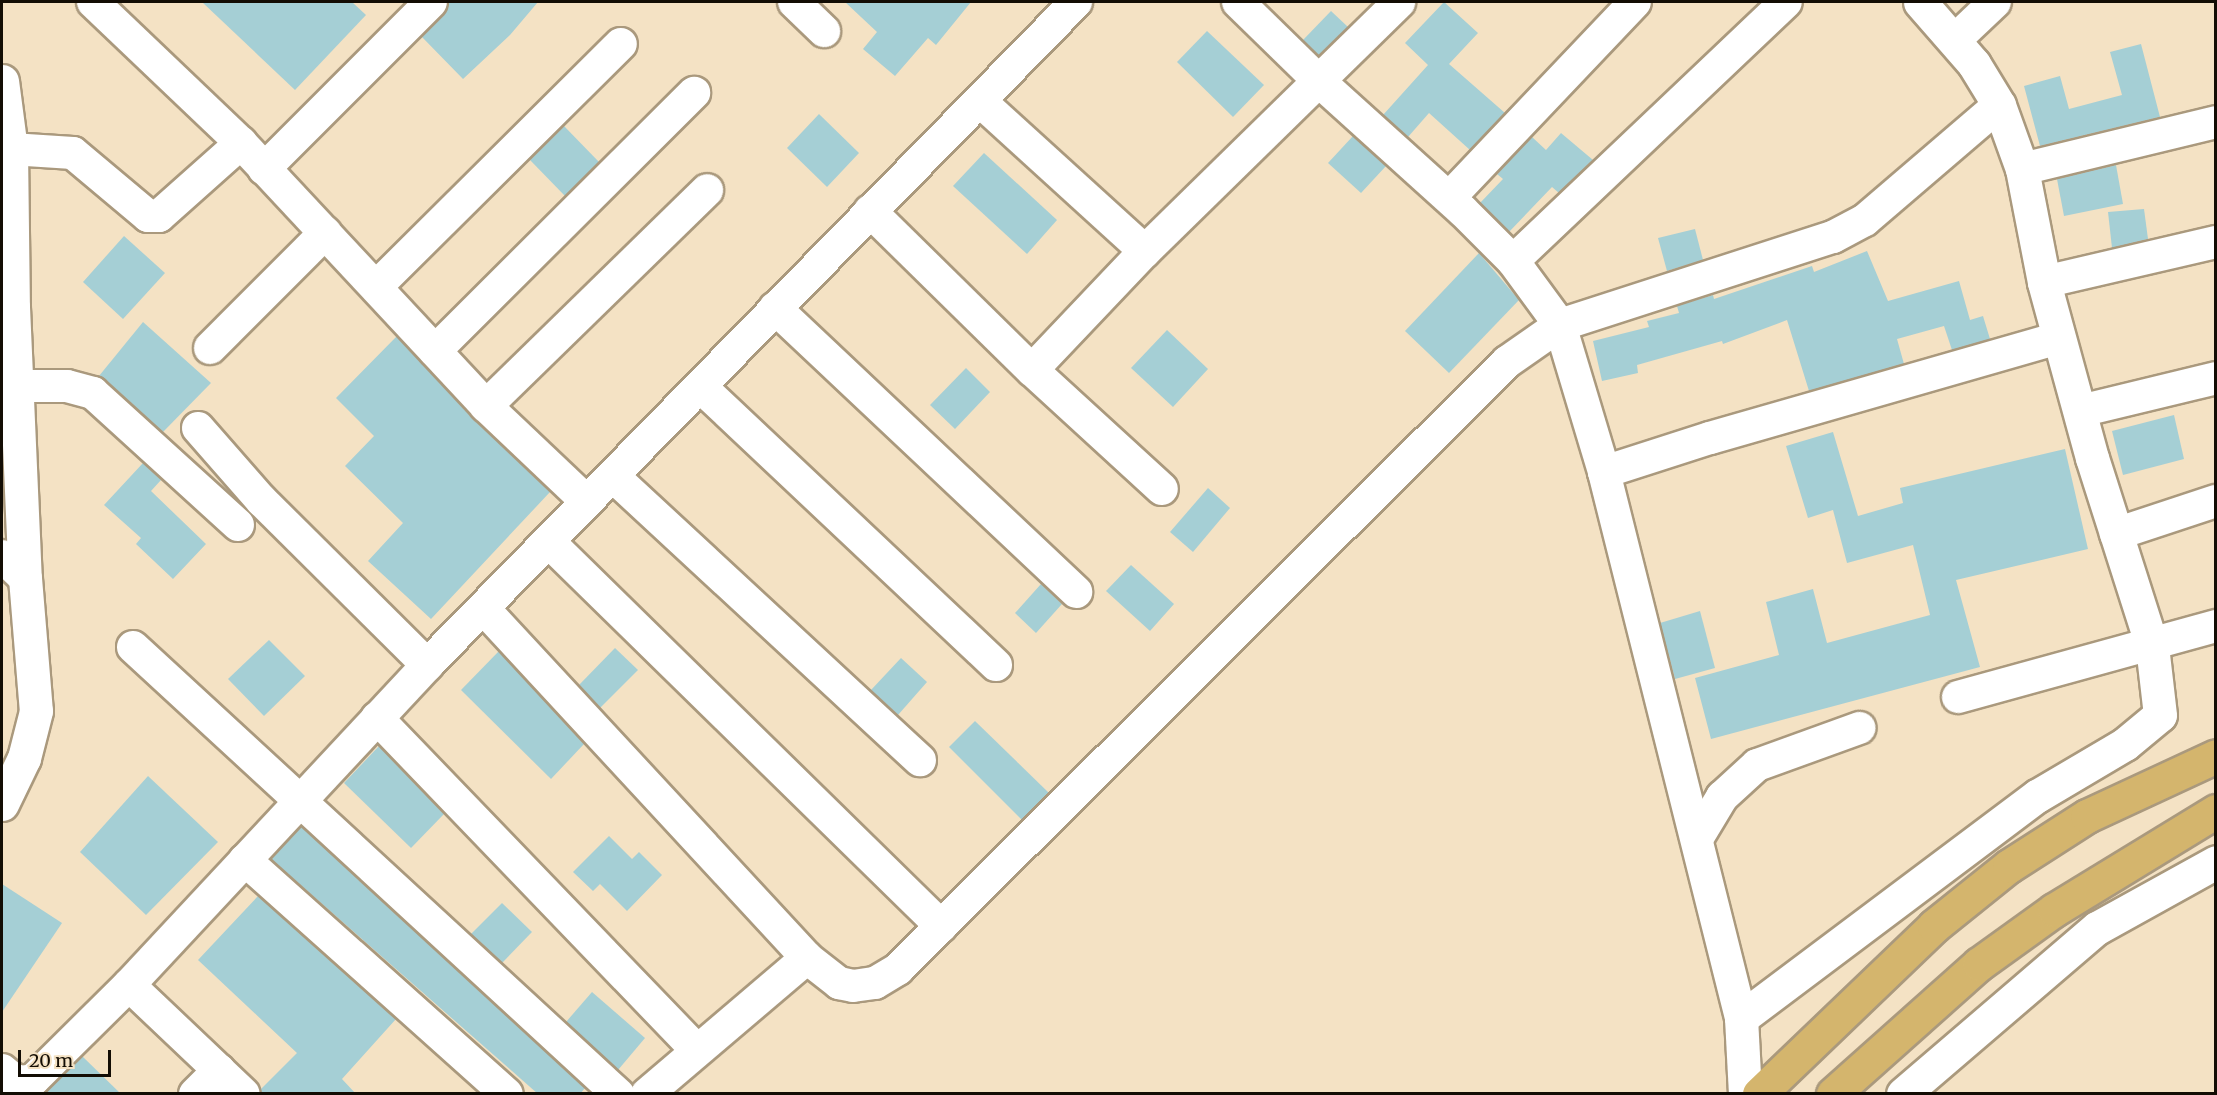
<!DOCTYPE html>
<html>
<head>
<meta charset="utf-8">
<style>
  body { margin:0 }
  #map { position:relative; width:2217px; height:1095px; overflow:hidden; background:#f4e2c4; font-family:Merriweather,serif }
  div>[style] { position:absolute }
  .building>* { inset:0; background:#a5cfd5 }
  .roads { filter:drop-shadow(2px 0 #aa997d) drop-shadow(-2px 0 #aa997d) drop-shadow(0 2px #aa997d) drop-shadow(0 -2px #aa997d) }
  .minor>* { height:32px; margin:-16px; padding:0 16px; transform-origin:16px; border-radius:16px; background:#fff }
  .tertiary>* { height:33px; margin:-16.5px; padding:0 16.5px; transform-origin:16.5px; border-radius:16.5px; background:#fff }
  .primary>* { height:33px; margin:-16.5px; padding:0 16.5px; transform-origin:16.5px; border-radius:16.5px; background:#d4b56d }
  span { translate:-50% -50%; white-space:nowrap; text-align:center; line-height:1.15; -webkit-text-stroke:5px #f4e2c4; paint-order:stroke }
  .frame { position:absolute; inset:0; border:3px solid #130d04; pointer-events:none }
  .scale { position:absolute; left:18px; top:1050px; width:93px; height:27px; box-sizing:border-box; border:3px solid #130d04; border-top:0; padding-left:8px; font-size:18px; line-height:21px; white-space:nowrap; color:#130d04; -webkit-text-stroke:4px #f4e2c4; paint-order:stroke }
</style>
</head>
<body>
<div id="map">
  <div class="building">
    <i style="clip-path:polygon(202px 2px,352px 2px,366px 15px,295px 90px)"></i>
    <i style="clip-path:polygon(448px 2px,538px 2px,510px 35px,463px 79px,422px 37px,444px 14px)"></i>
    <i style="clip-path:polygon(845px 2px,971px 2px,936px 45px,928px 38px,895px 76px,863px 49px,877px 32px)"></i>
    <i style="clip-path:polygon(1444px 2px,1478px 33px,1449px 64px,1505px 113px,1470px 150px,1429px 113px,1408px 137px,1383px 115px,1428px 65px,1405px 43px)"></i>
    <i style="clip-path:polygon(1331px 11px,1348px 27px,1319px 56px,1303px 40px)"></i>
    <i style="clip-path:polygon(1207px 31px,1264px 85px,1233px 117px,1177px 62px)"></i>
    <i style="clip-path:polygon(2141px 44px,2160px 117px,2040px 146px,2024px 86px,2060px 76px,2069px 109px,2122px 95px,2110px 52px)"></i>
    <i style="clip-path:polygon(819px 114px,859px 153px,827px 187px,787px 148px)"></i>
    <i style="clip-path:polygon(564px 126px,599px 162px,565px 196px,530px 160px)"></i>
    <i style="clip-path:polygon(1561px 133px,1593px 160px,1559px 193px,1552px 187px,1509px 232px,1480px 203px,1503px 179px,1497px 174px,1532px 137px,1546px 150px)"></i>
    <i style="clip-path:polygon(1353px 136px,1386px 166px,1361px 193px,1328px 163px)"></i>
    <i style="clip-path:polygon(984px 153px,1057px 220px,1027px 254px,953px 186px)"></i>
    <i style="clip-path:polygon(2116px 165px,2123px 204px,2064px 216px,2057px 179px)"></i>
    <i style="clip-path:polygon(2144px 209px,2148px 239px,2112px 248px,2108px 212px)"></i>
    <i style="clip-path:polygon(1695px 229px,1703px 260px,1667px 271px,1658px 238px)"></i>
    <i style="clip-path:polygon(124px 236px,165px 273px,123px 319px,83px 282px)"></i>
    <i style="clip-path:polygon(1867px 251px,1888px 301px,1959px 281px,1970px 320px,1983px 316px,1990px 339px,1952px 350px,1944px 326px,1897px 339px,1904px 364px,1809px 391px,1787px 320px,1723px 344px,1722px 341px,1637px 365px,1638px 373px,1602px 381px,1593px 341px,1649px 327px,1647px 321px,1679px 313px,1677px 306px,1713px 295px,1714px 299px,1812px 266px,1814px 272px)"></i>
    <i style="clip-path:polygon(1479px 253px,1519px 300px,1449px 373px,1405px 331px)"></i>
    <i style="clip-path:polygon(143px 322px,211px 383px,163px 432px,99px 376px)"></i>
    <i style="clip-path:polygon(1167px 330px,1208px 369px,1173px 407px,1131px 368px)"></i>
    <i style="clip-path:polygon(397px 336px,473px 418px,550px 492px,431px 619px,368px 561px,403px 523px,345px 466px,374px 436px,336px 398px)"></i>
    <i style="clip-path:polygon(966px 368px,990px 392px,955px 429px,930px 405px)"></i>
    <i style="clip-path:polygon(2174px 415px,2184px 459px,2123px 475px,2112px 431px)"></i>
    <i style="clip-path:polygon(1833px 432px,1858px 516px,1903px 503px,1900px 488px,2065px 449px,2088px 549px,1956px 580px,1980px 667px,1711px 739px,1695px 678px,1779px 655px,1766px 602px,1813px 589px,1827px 643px,1930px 615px,1913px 545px,1847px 563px,1833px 510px,1808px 518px,1786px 446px)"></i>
    <i style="clip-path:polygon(143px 463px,161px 480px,151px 491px,206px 544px,173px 579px,136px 544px,141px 538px,104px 505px)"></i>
    <i style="clip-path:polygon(1208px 488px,1230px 508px,1193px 552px,1170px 532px)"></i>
    <i style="clip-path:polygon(1131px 565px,1174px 604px,1150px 631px,1106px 591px)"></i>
    <i style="clip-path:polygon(1041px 584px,1062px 604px,1036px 633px,1015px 613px)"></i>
    <i style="clip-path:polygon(1700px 611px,1715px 668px,1675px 679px,1660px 623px)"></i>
    <i style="clip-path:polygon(269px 640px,305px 676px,264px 716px,228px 679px)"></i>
    <i style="clip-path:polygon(615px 648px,638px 670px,600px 708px,579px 685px)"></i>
    <i style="clip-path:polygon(499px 651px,584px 744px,551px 779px,461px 690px)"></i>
    <i style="clip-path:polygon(901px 658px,927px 682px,898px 715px,871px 690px)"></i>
    <i style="clip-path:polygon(975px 721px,1049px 793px,1022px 820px,949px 747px)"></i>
    <i style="clip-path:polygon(379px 746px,444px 814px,411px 848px,344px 783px)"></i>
    <i style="clip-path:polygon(148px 776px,218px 842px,146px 915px,80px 852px)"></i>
    <i style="clip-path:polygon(301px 826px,585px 1088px,580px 1094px,538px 1094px,271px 859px)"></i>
    <i style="clip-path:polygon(609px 836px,632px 859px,639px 852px,662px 875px,627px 911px,600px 884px,593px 891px,573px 872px)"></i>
    <i style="clip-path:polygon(2px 884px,62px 923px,2px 1012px)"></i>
    <i style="clip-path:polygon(258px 896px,396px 1019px,342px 1079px,356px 1094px,261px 1094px,261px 1089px,297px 1053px,198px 960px)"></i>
    <i style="clip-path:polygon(502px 903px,532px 932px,502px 963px,471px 934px)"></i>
    <i style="clip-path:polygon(592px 992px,645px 1038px,618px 1070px,566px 1022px)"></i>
    <i style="clip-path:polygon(82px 1056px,121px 1094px,44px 1094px)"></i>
  </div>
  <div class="roads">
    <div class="minor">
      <i style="left:93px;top:2px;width:204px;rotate:43.6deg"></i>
      <i style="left:241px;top:143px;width:359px;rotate:47deg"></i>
      <i style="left:486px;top:406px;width:139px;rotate:43.5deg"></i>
      <i style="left:794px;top:2px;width:42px;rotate:44deg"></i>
      <i style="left:1238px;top:2px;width:113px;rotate:44.3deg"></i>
      <i style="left:1319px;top:81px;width:193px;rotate:42.1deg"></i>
      <i style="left:1462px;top:210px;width:72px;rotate:45deg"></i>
      <i style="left:1513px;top:261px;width:79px;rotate:53.7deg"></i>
      <i style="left:1560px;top:325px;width:153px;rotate:73.3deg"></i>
      <i style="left:1604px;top:472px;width:563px;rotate:75.91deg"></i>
      <i style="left:1955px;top:40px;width:55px;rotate:-43.5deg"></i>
      <i style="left:980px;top:101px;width:223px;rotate:42.3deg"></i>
      <i style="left:11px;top:149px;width:62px;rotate:3.7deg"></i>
      <i style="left:73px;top:153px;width:98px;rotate:40deg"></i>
      <i style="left:148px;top:216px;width:11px"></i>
      <i style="left:159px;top:216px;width:110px;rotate:-41.7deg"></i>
      <i style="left:264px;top:169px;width:236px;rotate:-45deg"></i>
      <i style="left:2022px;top:169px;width:200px;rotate:-13.6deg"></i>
      <i style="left:1449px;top:198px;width:270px;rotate:-46.5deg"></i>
      <i style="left:870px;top:211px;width:227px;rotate:44.5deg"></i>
      <i style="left:1032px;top:370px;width:176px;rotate:42.5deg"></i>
      <i style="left:1513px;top:261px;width:376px;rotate:-43.5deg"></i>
      <i style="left:2044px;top:282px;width:177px;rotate:-13.1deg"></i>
      <i style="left:376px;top:287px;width:345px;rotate:-44.8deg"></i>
      <i style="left:775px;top:308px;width:414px;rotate:43.3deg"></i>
      <i style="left:210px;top:348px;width:163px;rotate:-45deg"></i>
      <i style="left:435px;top:351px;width:366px;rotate:-44.9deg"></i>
      <i style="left:1032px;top:370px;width:164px;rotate:-46.5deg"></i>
      <i style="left:1145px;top:251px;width:356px;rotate:-44.4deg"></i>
      <i style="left:17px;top:386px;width:50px"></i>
      <i style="left:67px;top:386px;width:27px;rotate:15deg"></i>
      <i style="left:93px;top:393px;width:196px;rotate:42.3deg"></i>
      <i style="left:702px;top:388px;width:404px;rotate:43.3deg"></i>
      <i style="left:486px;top:406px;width:309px;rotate:-44.3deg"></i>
      <i style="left:2080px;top:411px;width:140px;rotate:-13.6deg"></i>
      <i style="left:198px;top:428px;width:97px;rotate:48.8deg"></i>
      <i style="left:262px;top:501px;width:233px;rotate:44.8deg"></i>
      <i style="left:1604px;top:472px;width:111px;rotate:-17.8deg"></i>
      <i style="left:1710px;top:438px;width:363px;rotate:-16deg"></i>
      <i style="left:614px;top:477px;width:417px;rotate:42.8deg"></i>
      <i style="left:2116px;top:534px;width:105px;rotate:-18.3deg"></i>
      <i style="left:549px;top:542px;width:549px;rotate:44.41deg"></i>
      <i style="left:2px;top:556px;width:32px;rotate:44deg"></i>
      <i style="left:484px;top:609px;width:476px;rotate:47.2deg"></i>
      <i style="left:807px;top:958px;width:41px;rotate:38deg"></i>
      <i style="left:839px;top:983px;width:14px;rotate:12deg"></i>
      <i style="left:853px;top:986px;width:22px;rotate:-8deg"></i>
      <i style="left:875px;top:983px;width:27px;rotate:-31deg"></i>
      <i style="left:898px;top:969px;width:860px;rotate:-44.91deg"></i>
      <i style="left:1507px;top:362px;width:65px;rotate:-34.9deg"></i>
      <i style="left:1560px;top:325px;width:287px;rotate:-17.9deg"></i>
      <i style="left:1833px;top:237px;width:36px;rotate:-28deg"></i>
      <i style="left:1865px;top:220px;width:177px;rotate:-40.6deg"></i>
      <i style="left:133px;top:647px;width:660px;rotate:42.67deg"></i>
      <i style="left:1958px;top:697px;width:268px;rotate:-15.4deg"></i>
      <i style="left:377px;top:718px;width:460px;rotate:46.1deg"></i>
      <i style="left:1698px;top:837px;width:47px;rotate:-59deg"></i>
      <i style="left:1722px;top:797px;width:47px;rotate:-42.4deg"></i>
      <i style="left:1757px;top:765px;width:109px;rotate:-19.9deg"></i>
      <i style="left:245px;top:860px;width:351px;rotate:41.8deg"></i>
      <i style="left:129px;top:985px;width:158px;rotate:43.5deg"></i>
      <i style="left:2px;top:1070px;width:16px;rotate:40deg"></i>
      <i style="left:14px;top:1080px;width:11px;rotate:10deg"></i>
      <i style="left:25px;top:1082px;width:9px;rotate:-18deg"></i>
      <i style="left:34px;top:1079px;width:134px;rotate:-44.7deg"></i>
      <i style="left:129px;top:985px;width:437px;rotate:-47deg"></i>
      <i style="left:427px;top:665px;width:928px;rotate:-45.61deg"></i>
      <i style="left:195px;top:1094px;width:34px;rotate:-45deg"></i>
      <i style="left:647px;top:1094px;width:210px;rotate:-40.4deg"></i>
    </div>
    <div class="tertiary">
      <i style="left:2px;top:81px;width:69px;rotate:82.5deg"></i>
      <i style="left:11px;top:149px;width:158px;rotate:89.3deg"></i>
      <i style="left:13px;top:307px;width:271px;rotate:87.5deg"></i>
      <i style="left:25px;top:578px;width:133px;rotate:85.3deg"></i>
      <i style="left:36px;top:711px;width:49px;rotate:104.3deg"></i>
      <i style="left:24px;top:758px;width:51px;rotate:115.6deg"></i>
      <i style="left:1745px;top:1094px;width:76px;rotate:-93deg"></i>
      <i style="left:1741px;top:1018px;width:370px;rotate:-36.9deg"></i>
      <i style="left:2037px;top:796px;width:102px;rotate:-30.6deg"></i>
      <i style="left:2125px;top:744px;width:45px;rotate:-39.6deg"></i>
      <i style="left:2160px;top:715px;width:69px;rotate:-96.6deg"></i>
      <i style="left:2152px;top:646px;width:197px;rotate:-107.7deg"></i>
      <i style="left:2092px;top:458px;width:182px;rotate:-105.3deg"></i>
      <i style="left:2044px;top:282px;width:115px;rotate:-101deg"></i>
      <i style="left:2022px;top:169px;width:68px;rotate:-109.8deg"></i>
      <i style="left:1999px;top:105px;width:48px;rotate:-121.4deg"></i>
      <i style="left:1974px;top:64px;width:82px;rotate:-131.1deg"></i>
      <i style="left:1903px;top:1094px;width:255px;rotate:-40.6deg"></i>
      <i style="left:2097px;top:928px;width:136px;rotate:-29deg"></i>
    </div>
    <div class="primary">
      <i style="left:1759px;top:1094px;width:243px;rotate:-43.8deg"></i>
      <i style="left:1934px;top:926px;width:96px;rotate:-38.7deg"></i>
      <i style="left:2009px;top:866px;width:93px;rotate:-32.7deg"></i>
      <i style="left:2087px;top:816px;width:142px;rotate:-24.9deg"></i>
      <i style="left:1833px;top:1094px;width:195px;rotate:-41.7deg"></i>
      <i style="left:1979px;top:964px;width:92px;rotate:-35.8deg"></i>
      <i style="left:2054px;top:910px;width:190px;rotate:-31.4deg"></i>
    </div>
  </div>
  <div class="frame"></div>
  <div class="scale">20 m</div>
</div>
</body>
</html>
